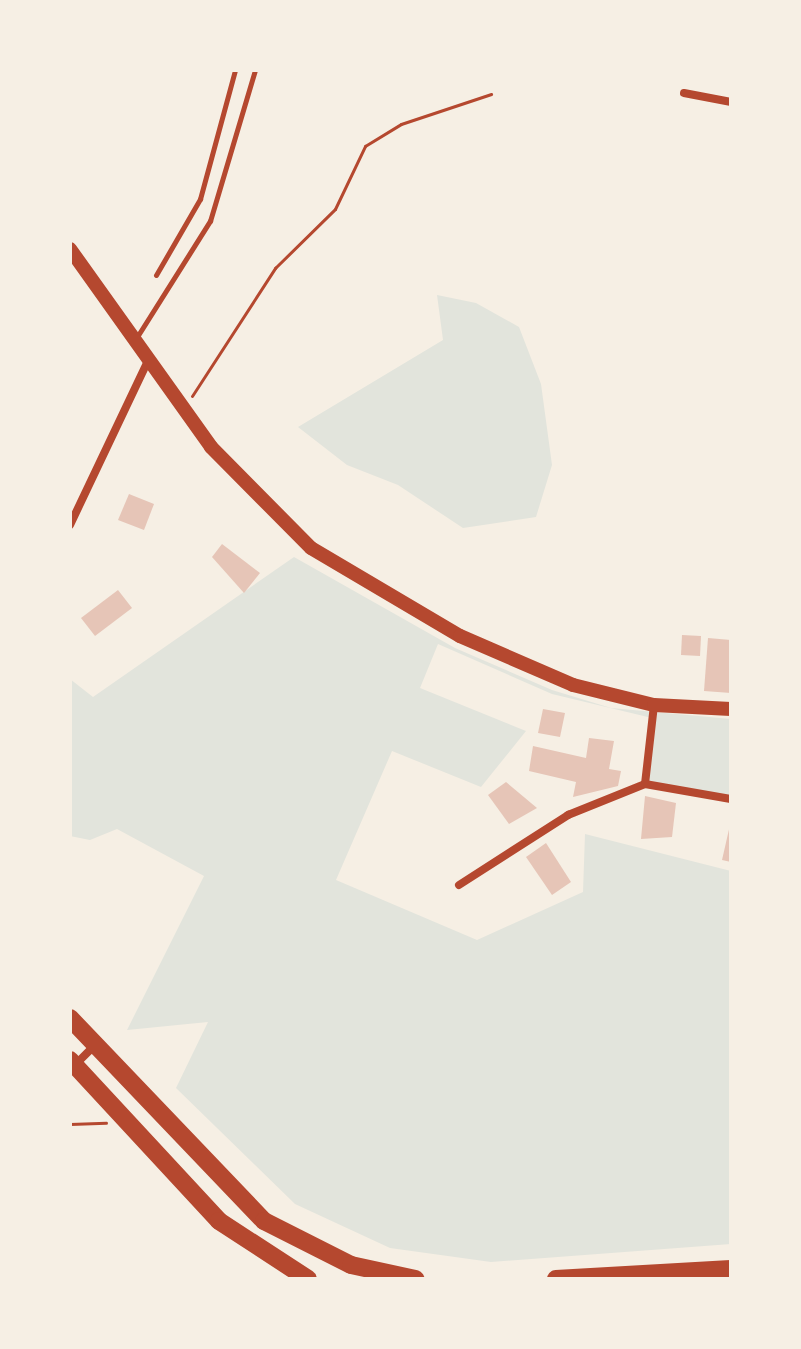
<!DOCTYPE html>
<html>
<head>
<meta charset="utf-8">
<style>
  body { margin:0 }
  #map { position:relative; width:801px; height:1349px; overflow:hidden; background:#f6efe4; font-family:"Work Sans",sans-serif }
  div>[style] { position:absolute }
  .green>* { inset:0; background:#e2e4dc }
  .building>* { inset:0; background:#e6c5b7 }
  .path>* { height:3px; margin:-1.5px; padding:0 1.5px; transform-origin:1.5px; border-radius:1.5px; background:#b5482f }
  .service>* { height:5px; margin:-2.5px; padding:0 2.5px; transform-origin:2.5px; border-radius:2.5px; background:#b5482f }
  .minor>* { height:8px; margin:-4px; padding:0 4px; transform-origin:4px; border-radius:4px; background:#b5482f }
  .tertiary>* { height:14px; margin:-7px; padding:0 7px; transform-origin:7px; border-radius:7px; background:#b5482f }
  .trunk>* { height:18px; margin:-9px; padding:0 9px; transform-origin:9px; border-radius:9px; background:#b5482f }
  span { translate:-50% -50%; white-space:nowrap; text-align:center; line-height:1.15; -webkit-text-stroke:8px #f6efe4; paint-order:stroke }
  .frame { position:absolute; inset:0; border:72px solid #f6efe4; pointer-events:none }
</style>
</head>
<body>
<div id="map">
  <div class="green">
    <i style="clip-path:polygon(437px 295px,476px 303px,519px 327px,541px 384px,552px 465px,536px 517px,463px 528px,398px 485px,347px 465px,298px 427px,443px 340px)"></i>
    <i style="clip-path:polygon(294px 557px,455px 648px,552px 690px,611px 708px,731px 719px,731px 799px,645px 784px,652px 718px,552px 694px,438px 644px,420px 688px,526px 731px,481px 787px,392px 751px,336px 880px,477px 940px,583px 892px,585px 834px,731px 871px,731px 1244px,491px 1262px,390px 1248px,295px 1204px,176px 1088px,208px 1022px,127px 1030px,204px 876px,117px 829px,90px 840px,70px 836px,70px 679px,93px 697px)"></i>
  </div>
  <div class="building">
    <i style="clip-path:polygon(129px 494px,154px 504px,144px 530px,118px 520px)"></i>
    <i style="clip-path:polygon(222px 544px,260px 573px,244px 593px,212px 557px)"></i>
    <i style="clip-path:polygon(118px 590px,132px 608px,95px 636px,81px 618px)"></i>
    <i style="clip-path:polygon(682px 635px,701px 636px,700px 656px,681px 655px)"></i>
    <i style="clip-path:polygon(708px 638px,731px 640px,731px 693px,704px 691px)"></i>
    <i style="clip-path:polygon(543px 709px,565px 713px,560px 737px,538px 733px)"></i>
    <i style="clip-path:polygon(589px 738px,614px 741px,609px 769px,621px 771px,618px 786px,573px 797px,576px 782px,529px 771px,533px 746px,586px 758px)"></i>
    <i style="clip-path:polygon(506px 782px,537px 808px,509px 824px,488px 795px)"></i>
    <i style="clip-path:polygon(645px 796px,676px 803px,672px 837px,641px 839px)"></i>
    <i style="clip-path:polygon(730px 825px,731px 825px,731px 862px,722px 860px)"></i>
    <i style="clip-path:polygon(546px 843px,571px 882px,552px 895px,526px 857px)"></i>
  </div>
  <div class="path">
    <i style="left:192px;top:396px;width:153px;rotate:-57deg"></i>
    <i style="left:275px;top:268px;width:84px;rotate:-44.5deg"></i>
    <i style="left:335px;top:209px;width:70px;rotate:-64.5deg"></i>
    <i style="left:365px;top:146px;width:42px;rotate:-31.4deg"></i>
    <i style="left:401px;top:124px;width:95px;rotate:-18.4deg"></i>
    <i style="left:70px;top:1124px;width:36px;rotate:-2deg"></i>
  </div>
  <div class="service">
    <i style="left:156px;top:275px;width:88px;rotate:-59.9deg"></i>
    <i style="left:200px;top:199px;width:134px;rotate:-74.8deg"></i>
    <i style="left:135px;top:340px;width:141px;rotate:-57.8deg"></i>
    <i style="left:210px;top:221px;width:158px;rotate:-73.4deg"></i>
  </div>
  <div class="minor">
    <i style="left:684px;top:93px;width:48px;rotate:10.8deg"></i>
    <i style="left:70px;top:525px;width:182px;rotate:-64.6deg"></i>
    <i style="left:645px;top:784px;width:80px;rotate:-83.5deg"></i>
    <i style="left:459px;top:885px;width:130px;rotate:-32.7deg"></i>
    <i style="left:568px;top:815px;width:83px;rotate:-21.9deg"></i>
    <i style="left:645px;top:784px;width:87px;rotate:9.9deg"></i>
    <i style="left:74px;top:1066px;width:31px;rotate:-45deg"></i>
  </div>
  <div class="tertiary">
    <i style="left:70px;top:249px;width:243px;rotate:54.5deg"></i>
    <i style="left:211px;top:447px;width:142px;rotate:45.3deg"></i>
    <i style="left:311px;top:548px;width:173px;rotate:30.6deg"></i>
    <i style="left:460px;top:636px;width:123px;rotate:23.4deg"></i>
    <i style="left:573px;top:685px;width:83px;rotate:13.9deg"></i>
    <i style="left:654px;top:705px;width:77px;rotate:3deg"></i>
  </div>
  <div class="trunk">
    <i style="left:70px;top:1018px;width:281px;rotate:46.3deg"></i>
    <i style="left:264px;top:1221px;width:97px;rotate:26.8deg"></i>
    <i style="left:351px;top:1265px;width:66px;rotate:12.3deg"></i>
    <i style="left:70px;top:1060px;width:219px;rotate:47.2deg"></i>
    <i style="left:219px;top:1221px;width:106px;rotate:33.1deg"></i>
    <i style="left:556px;top:1279px;width:175px;rotate:-3.3deg"></i>
  </div>
  <div class="frame"></div>
</div>
</body>
</html>
